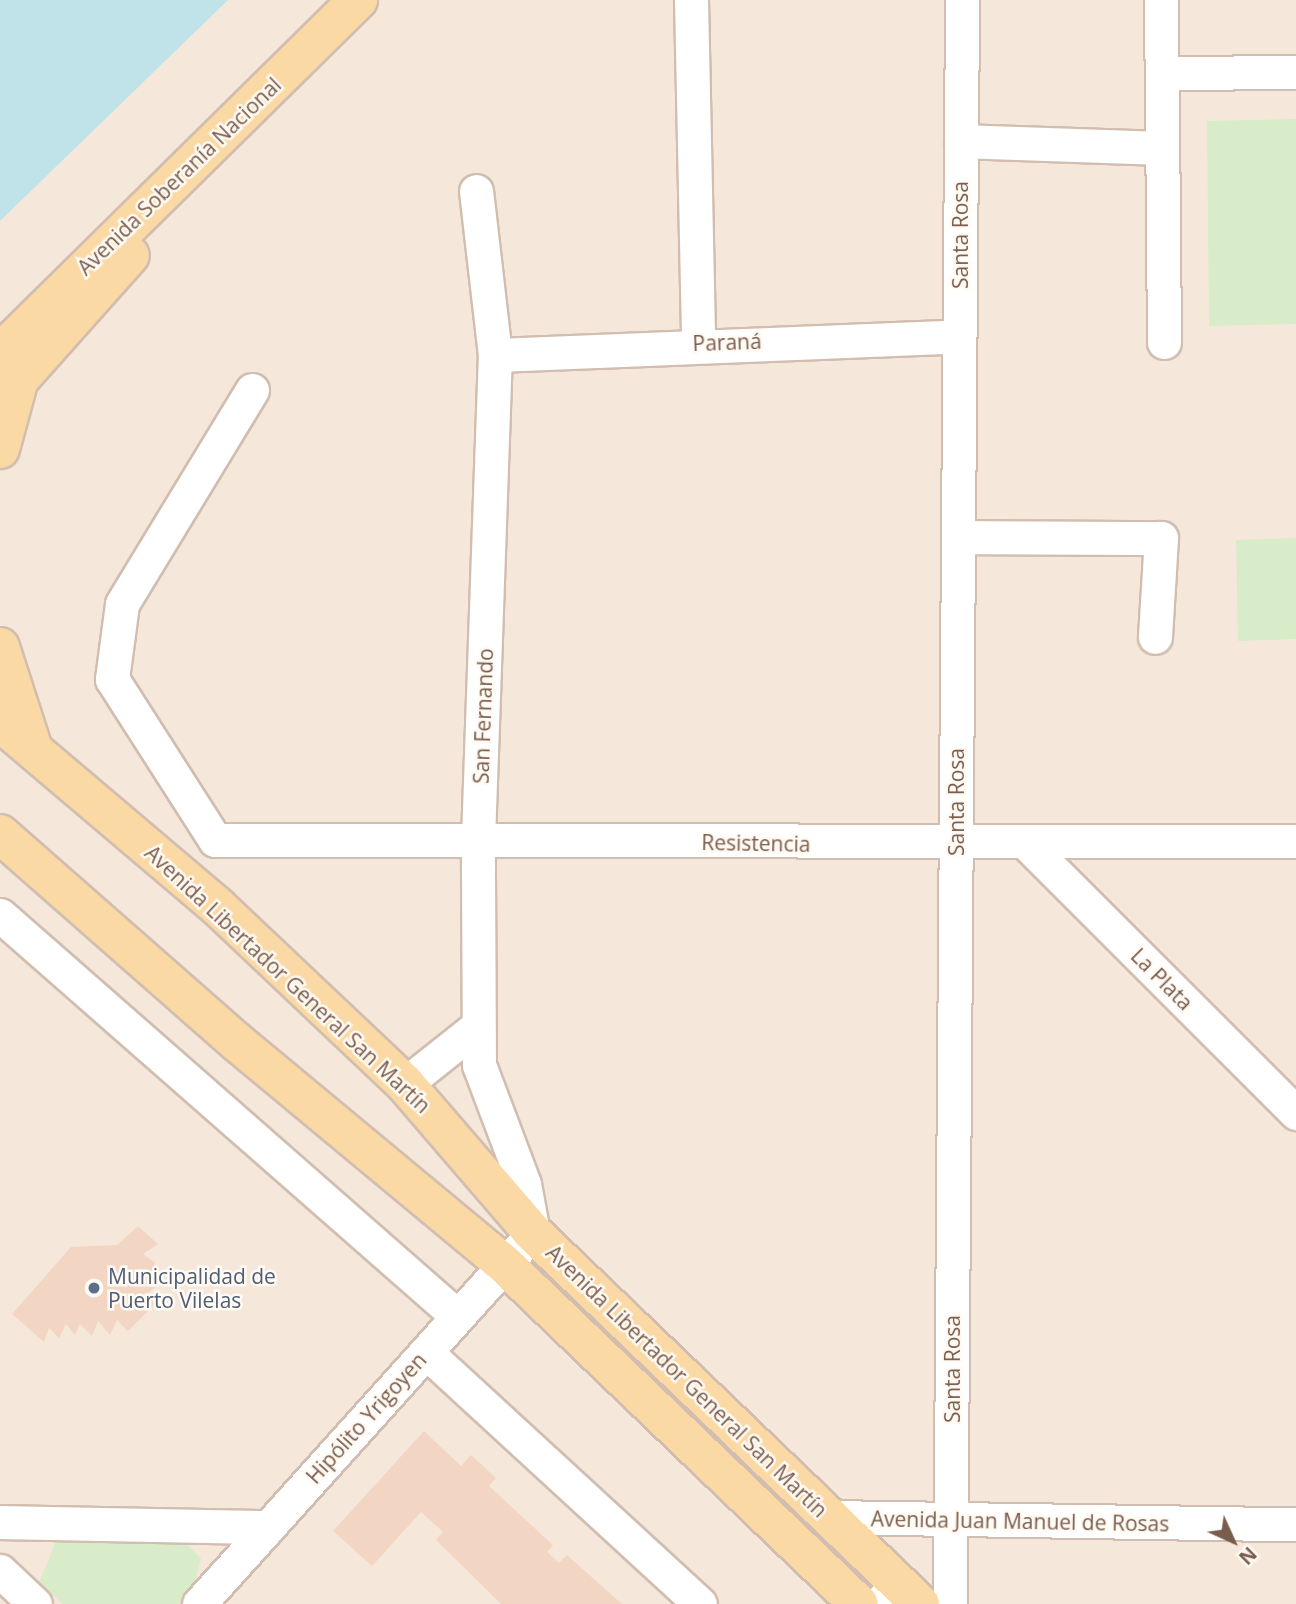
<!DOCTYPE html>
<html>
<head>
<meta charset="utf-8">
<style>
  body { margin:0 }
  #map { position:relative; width:1296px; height:1604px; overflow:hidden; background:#fdf6ec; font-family:"Open Sans",sans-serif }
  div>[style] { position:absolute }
  .residential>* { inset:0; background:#f5e8da }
  .green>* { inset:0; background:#d8ecc9 }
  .water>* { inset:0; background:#bfe3e8 }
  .building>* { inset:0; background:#f3d5c3 }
  .roads { filter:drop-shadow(2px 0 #d1beb0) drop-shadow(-2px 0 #d1beb0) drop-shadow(0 2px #d1beb0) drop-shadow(0 -2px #d1beb0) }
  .minor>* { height:33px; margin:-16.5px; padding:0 16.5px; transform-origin:16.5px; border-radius:16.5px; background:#fff }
  .major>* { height:38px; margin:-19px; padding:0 19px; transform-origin:19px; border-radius:19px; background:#fbd9a5 }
  .dots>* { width:19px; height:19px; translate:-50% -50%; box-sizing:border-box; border:4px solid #fffaf3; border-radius:50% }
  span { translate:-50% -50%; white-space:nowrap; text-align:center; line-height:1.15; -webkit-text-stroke:5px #fffaf3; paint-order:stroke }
  .street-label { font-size:21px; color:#7a5c4d }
  .service-label { font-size:21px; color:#4e5e75 }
  .left { translate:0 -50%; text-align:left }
  .north { position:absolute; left:1198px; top:1506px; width:70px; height:70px; -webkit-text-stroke:5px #fffaf3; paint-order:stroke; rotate:135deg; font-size:19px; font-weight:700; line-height:28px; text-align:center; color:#7a5c4d }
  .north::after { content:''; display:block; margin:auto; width:24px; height:32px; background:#7a5c4d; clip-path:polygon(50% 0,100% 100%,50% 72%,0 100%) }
</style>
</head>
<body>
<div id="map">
  <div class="residential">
    <i style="clip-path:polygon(160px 0,1296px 0,1296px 1604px,0 1604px,0 147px)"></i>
  </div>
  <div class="green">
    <i style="clip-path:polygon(1296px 119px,1296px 324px,1209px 326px,1207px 121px)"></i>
    <i style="clip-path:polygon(1296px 538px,1296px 639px,1238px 641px,1236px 540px)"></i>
    <i style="clip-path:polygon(178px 1535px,201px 1558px,194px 1587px,179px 1604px,63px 1604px,39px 1583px,57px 1538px)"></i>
  </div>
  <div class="water">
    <i style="clip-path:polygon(0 0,228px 0,0 221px)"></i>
  </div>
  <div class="building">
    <i style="clip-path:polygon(138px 1226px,158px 1244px,143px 1254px,155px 1263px,149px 1277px,160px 1283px,147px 1294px,160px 1299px,128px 1331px,117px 1320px,110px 1335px,98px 1321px,92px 1336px,80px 1324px,75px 1335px,66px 1324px,59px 1338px,49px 1328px,44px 1342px,12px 1314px,71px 1247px,117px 1245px)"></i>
    <i style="clip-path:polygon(424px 1431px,461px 1466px,471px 1455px,496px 1478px,489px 1486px,553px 1545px,547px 1552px,559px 1563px,567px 1555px,622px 1604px,501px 1604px,436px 1540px,443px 1532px,421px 1512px,372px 1566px,333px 1531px)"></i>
  </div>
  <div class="roads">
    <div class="minor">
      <i style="left:691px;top:0;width:342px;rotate:88.8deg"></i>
      <i style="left:1161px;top:0;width:342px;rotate:89.5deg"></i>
      <i style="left:1162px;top:73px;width:134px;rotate:-0.4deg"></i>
      <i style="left:961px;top:141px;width:200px;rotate:2deg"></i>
      <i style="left:495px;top:355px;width:464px;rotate:-2.3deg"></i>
      <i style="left:252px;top:390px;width:250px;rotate:121.3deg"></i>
      <i style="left:122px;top:604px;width:76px;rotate:97.6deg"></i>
      <i style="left:112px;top:679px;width:191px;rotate:57.4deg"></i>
      <i style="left:215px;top:840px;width:1081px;rotate:0.05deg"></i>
      <i style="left:958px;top:537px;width:203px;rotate:0.3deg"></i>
      <i style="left:1161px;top:538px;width:99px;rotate:93.5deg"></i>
      <i style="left:1028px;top:845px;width:379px;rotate:45deg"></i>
      <i style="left:0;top:915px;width:609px;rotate:41.27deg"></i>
      <i style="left:405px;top:1084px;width:93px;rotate:-38.5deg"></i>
      <i style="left:426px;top:1352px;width:372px;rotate:42.6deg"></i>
      <i style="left:828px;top:1517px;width:468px;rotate:0.9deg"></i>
      <i style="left:0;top:1522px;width:268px;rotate:1.1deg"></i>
      <i style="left:0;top:1571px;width:48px;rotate:43.3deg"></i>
      <i style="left:199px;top:1604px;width:499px;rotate:-48deg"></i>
      <i style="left:533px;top:1233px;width:50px;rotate:-100.4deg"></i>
      <i style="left:524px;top:1184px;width:127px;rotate:-110.7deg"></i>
      <i style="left:479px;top:1065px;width:226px;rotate:-90.3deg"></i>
      <i style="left:478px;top:839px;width:484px;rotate:-88deg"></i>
      <i style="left:495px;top:355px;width:165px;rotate:-96.6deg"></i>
      <i style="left:879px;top:1604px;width:28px;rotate:-49deg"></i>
      <i style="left:950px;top:1604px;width:1604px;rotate:-89.57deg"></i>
    </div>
    <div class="major">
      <i style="left:0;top:353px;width:503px;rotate:-44.6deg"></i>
      <i style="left:0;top:401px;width:195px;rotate:-48.3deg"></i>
      <i style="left:0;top:449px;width:73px;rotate:-74.8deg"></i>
      <i style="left:0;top:647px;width:104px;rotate:72.1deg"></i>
      <i style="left:0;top:722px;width:286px;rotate:40.3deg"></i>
      <i style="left:218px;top:907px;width:257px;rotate:43.4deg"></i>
      <i style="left:405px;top:1084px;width:196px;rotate:49.3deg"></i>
      <i style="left:533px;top:1233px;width:536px;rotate:43.79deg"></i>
      <i style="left:0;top:834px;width:317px;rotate:41.3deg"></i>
      <i style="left:238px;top:1043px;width:347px;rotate:39.7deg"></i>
      <i style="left:505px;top:1265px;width:490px;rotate:43.8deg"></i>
    </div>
  </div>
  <div class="dots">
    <i style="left:94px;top:1288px;background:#5c6f8a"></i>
  </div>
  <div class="street-label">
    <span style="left:179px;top:176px;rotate:-44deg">Avenida Soberanía Nacional</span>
    <span style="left:960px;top:235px;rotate:-90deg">Santa Rosa</span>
    <span style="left:727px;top:342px;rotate:-2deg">Paraná</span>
    <span style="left:483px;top:716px;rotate:-88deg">San Fernando</span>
    <span style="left:956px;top:802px;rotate:-90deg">Santa Rosa</span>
    <span style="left:756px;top:843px;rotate:1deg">Resistencia</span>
    <span style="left:288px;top:979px;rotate:43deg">Avenida Libertador General San Martín</span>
    <span style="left:1162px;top:979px;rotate:45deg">La Plata</span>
    <span style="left:952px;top:1369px;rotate:-90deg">Santa Rosa</span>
    <span style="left:687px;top:1381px;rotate:44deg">Avenida Libertador General San Martín</span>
    <span style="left:366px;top:1418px;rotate:-48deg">Hipólito Yrigoyen</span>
    <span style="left:1020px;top:1521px;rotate:1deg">Avenida Juan Manuel de Rosas</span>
  </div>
  <div class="service-label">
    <span class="left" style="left:108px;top:1288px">Municipalidad de<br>Puerto Vilelas</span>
  </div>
  <div class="north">N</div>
</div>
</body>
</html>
